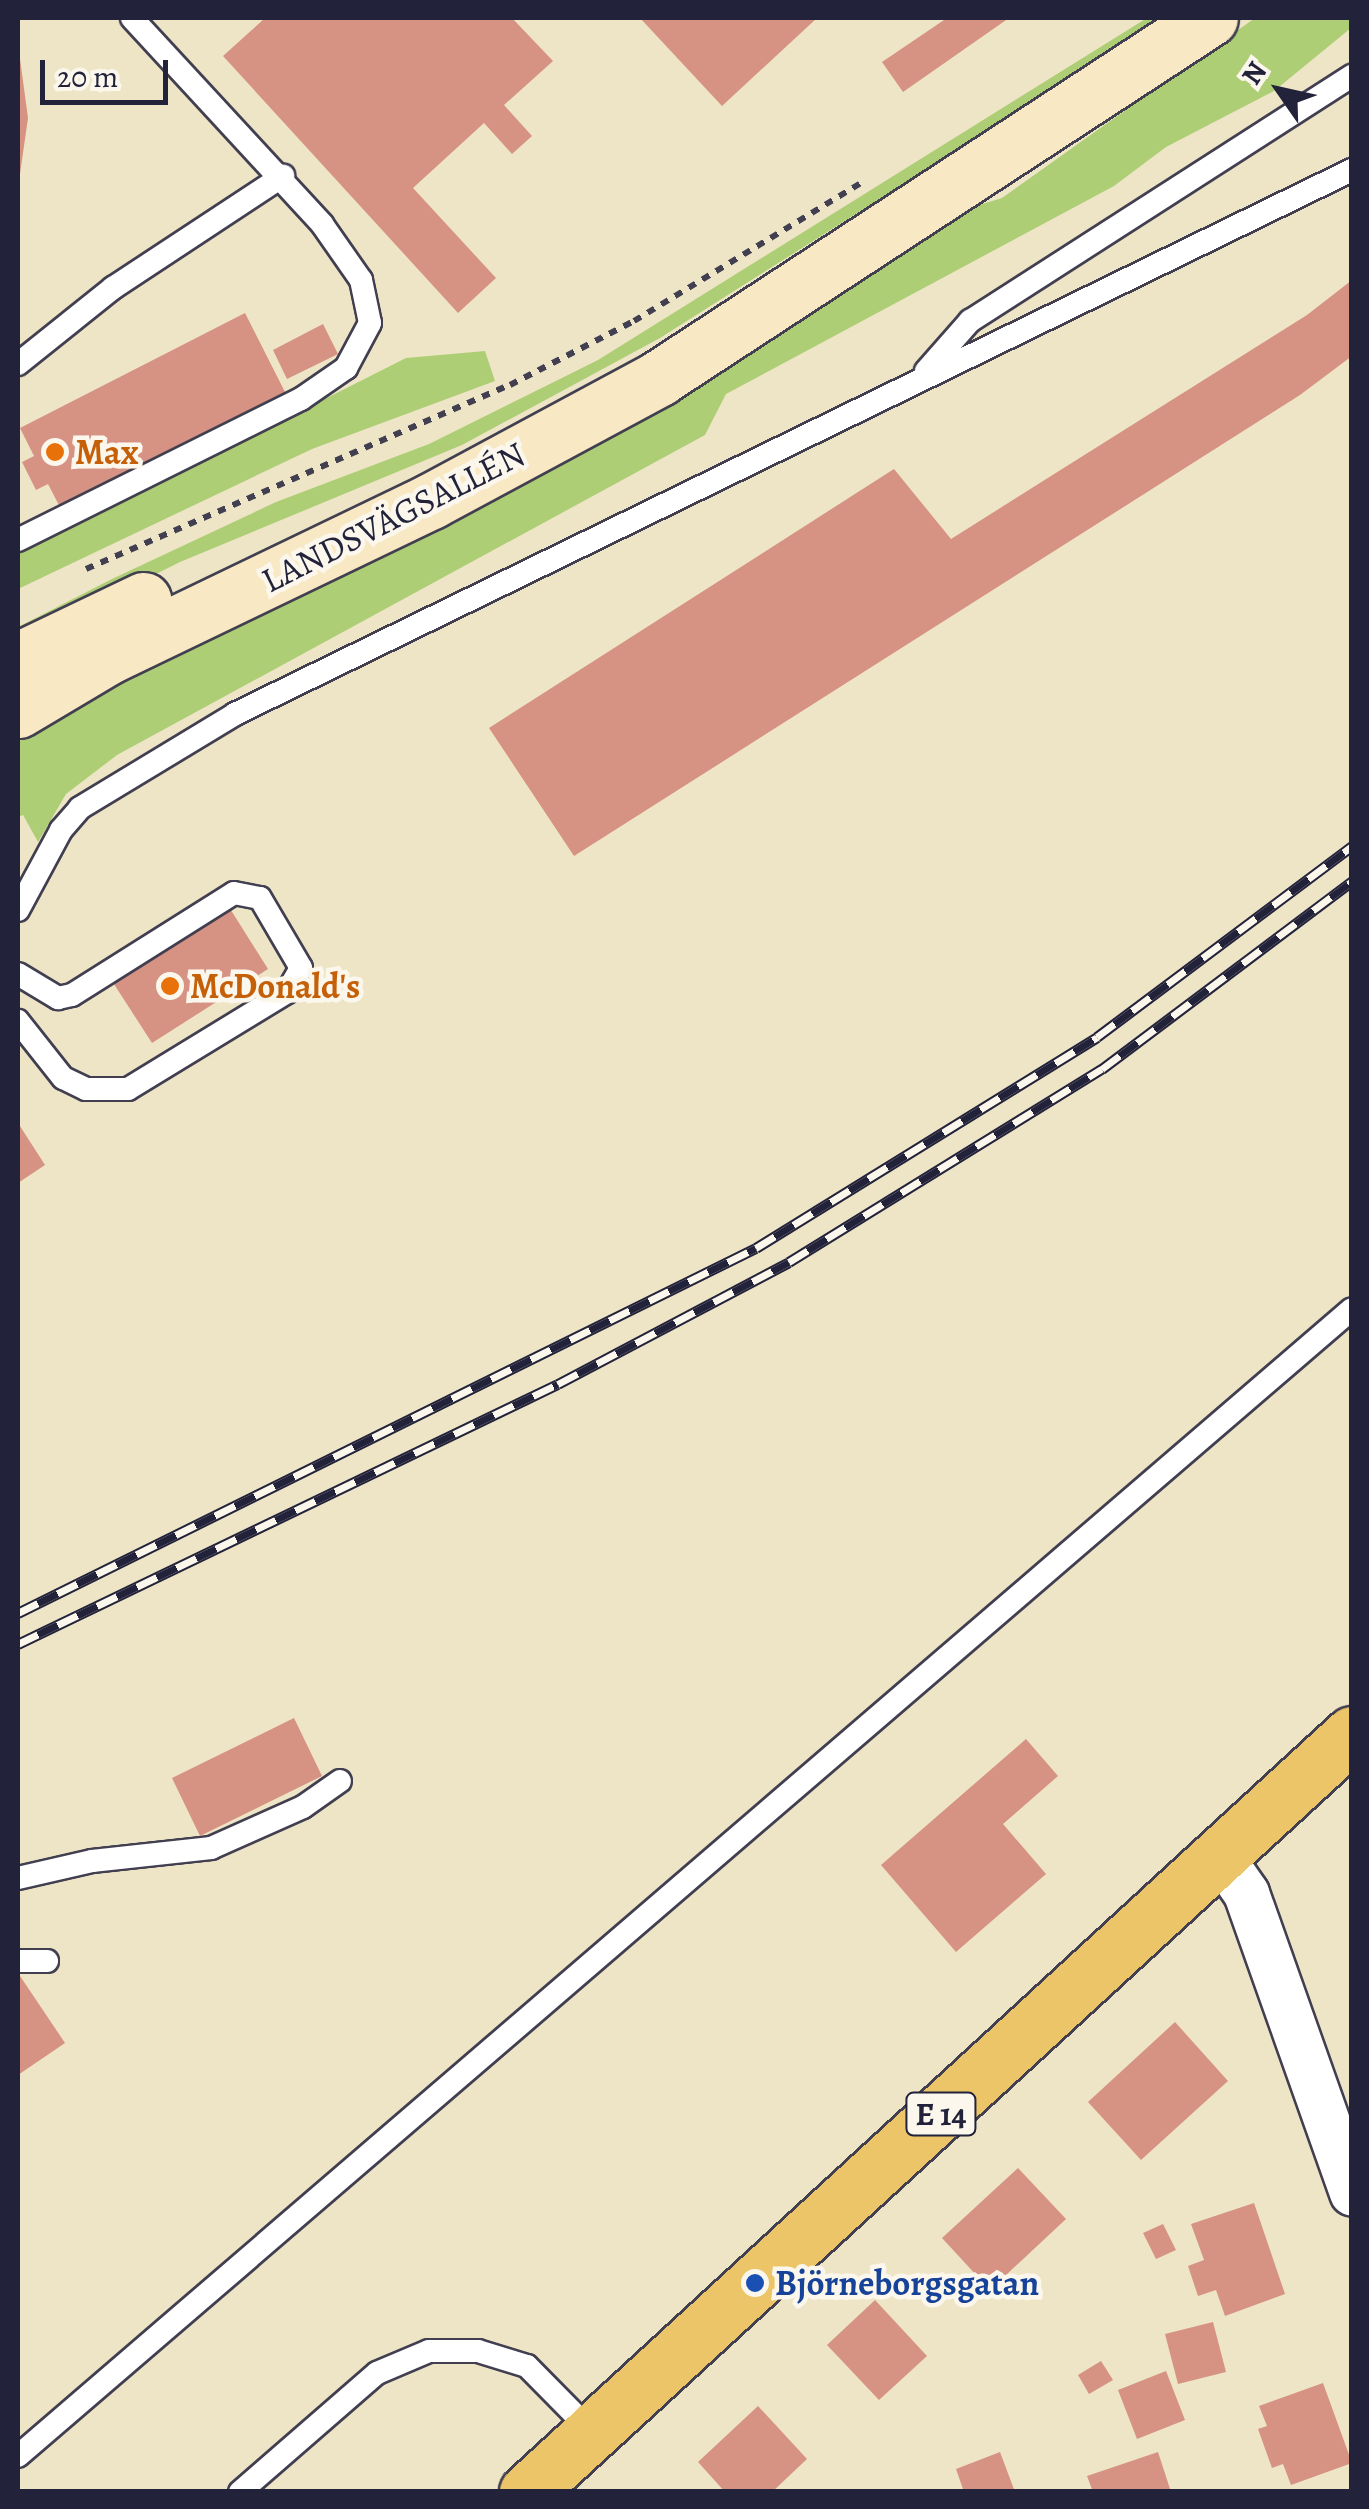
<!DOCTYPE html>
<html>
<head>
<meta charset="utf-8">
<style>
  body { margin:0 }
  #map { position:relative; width:1369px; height:2509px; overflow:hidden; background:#eee5c7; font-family:Alegreya,serif }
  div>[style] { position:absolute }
  .green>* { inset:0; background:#aece75 }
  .building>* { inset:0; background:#d69283 }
  .path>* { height:6px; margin-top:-3px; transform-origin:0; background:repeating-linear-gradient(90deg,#413f50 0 8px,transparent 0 16px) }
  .roads { filter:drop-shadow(2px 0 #413f50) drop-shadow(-2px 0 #413f50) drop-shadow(0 2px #413f50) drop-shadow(0 -2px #413f50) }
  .lane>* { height:22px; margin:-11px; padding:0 11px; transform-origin:11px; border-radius:11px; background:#fff }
  .street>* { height:45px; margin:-22.5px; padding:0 22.5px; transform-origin:22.5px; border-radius:22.5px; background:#fff }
  .secondary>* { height:55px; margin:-27.5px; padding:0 27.5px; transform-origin:27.5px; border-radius:27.5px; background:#f8e8c3 }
  .highway>* { height:55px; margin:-27.5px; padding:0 27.5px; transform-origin:27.5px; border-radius:27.5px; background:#edc569 }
  .rail>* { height:11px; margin-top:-5.5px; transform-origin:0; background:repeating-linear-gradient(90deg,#fbf7ec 0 22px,#22223b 0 44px); box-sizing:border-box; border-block:2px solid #22223b }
  .dots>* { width:28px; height:28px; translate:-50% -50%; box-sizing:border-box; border:5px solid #fbf7ec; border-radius:50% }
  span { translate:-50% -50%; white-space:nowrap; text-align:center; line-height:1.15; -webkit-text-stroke:9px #fbf7ec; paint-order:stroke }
  .shield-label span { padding:2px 8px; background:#fbf7ec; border:2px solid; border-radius:8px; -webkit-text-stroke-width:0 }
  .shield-label { font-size:32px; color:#22223b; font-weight:700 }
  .food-label { font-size:35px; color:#c56008; font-weight:700 }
  .left { translate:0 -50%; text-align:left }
  .street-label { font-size:35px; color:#22223b }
  .transit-label { font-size:35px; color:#164399; font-weight:700 }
  .frame { position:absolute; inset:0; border:20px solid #22223b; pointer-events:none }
  .north { position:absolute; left:1229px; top:40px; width:100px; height:100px; -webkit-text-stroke:8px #fbf7ec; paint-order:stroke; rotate:304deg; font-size:28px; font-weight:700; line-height:40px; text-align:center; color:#22223b }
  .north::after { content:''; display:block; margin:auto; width:35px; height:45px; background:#22223b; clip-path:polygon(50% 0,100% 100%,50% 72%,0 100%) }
  .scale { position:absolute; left:40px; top:60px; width:128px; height:45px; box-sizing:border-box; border:5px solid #22223b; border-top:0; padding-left:12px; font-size:30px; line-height:35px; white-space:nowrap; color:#22223b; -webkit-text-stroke:8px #fbf7ec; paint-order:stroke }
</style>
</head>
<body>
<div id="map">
  <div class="green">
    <i style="clip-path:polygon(1147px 18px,1165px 18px,660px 338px,462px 445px,180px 562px,18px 643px,18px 627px,112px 579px,276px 502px,429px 444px,598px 360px)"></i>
    <i style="clip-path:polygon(1255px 18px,1351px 18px,1351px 28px,1274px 91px,1166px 147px,1114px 186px,726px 394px,705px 435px,117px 755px,66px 794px,38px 842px,23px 815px,18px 817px,18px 727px,531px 480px,979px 205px,1002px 198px)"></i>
    <i style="clip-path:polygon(485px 351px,495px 381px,312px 449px,18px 589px,18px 554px,406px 358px)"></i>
  </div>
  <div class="building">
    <i style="clip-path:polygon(265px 18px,512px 18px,553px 61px,504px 105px,532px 136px,512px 154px,484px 123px,413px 188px,496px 278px,458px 313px,223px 56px)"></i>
    <i style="clip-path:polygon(640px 18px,817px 18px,722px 106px)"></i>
    <i style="clip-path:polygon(947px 18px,1009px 18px,903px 92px,882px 62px)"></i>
    <i style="clip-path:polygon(18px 44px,28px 118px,19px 181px,18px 181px)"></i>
    <i style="clip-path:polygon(1352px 280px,1352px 356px,1300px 395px,574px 856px,489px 728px,894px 469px,951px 539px,1307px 315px)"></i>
    <i style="clip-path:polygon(245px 313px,287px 396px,62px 511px,48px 484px,36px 490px,22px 462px,34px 456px,20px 428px)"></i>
    <i style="clip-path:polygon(323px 324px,338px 354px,287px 379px,273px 350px)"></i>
    <i style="clip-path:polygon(229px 907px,268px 969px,152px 1043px,112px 981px)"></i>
    <i style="clip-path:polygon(18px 1123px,45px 1165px,18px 1183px)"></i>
    <i style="clip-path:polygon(294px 1718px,322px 1776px,200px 1836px,172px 1778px)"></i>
    <i style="clip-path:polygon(1026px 1739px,1058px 1776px,1003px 1824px,1046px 1874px,956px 1952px,881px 1865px)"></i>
    <i style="clip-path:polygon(18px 1973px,65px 2043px,18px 2075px)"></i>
    <i style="clip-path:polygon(1175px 2022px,1228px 2081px,1141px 2160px,1088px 2102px)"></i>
    <i style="clip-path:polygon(1018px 2168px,1066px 2219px,990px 2290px,942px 2238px)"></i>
    <i style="clip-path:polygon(1254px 2203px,1285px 2294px,1225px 2316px,1216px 2290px,1198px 2296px,1188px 2266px,1204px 2260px,1191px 2224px)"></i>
    <i style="clip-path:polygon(1163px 2224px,1176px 2250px,1156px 2259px,1143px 2233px)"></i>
    <i style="clip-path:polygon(875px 2300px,927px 2356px,879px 2400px,827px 2345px)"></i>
    <i style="clip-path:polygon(1213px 2322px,1226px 2372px,1178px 2384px,1165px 2334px)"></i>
    <i style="clip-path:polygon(1101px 2361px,1113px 2380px,1089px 2394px,1078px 2375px)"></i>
    <i style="clip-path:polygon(1166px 2371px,1185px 2420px,1137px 2439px,1118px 2390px)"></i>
    <i style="clip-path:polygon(1323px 2383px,1352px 2463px,1291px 2485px,1283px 2464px,1272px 2468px,1258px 2429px,1267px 2426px,1259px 2406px)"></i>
    <i style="clip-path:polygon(758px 2406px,807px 2459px,772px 2492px,725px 2492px,698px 2462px)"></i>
    <i style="clip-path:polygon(1000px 2452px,1015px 2492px,964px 2492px,956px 2469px)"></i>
    <i style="clip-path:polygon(1158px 2452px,1171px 2492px,1093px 2492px,1087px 2476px)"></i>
  </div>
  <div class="path">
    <i style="left:86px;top:569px;width:462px;rotate:-23.5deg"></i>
    <i style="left:510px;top:385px;width:140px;rotate:-27.3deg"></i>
    <i style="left:634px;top:321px;width:266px;rotate:-31.3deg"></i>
  </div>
  <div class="roads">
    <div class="lane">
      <i style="left:18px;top:364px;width:122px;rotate:-38.7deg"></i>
      <i style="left:113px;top:288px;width:204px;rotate:-33.4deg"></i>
      <i style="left:926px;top:371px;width:67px;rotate:-48.7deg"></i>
      <i style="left:970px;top:321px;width:454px;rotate:-32.7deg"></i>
      <i style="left:18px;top:540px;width:316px;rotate:-26.5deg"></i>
      <i style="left:301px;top:399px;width:55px;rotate:-34.6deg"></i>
      <i style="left:346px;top:368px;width:51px;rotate:-61.9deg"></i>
      <i style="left:370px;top:323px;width:44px;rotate:-101.8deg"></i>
      <i style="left:361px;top:280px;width:68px;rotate:-124.9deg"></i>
      <i style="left:322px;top:224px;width:280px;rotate:-132.7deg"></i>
      <i style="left:18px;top:910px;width:91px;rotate:-61.7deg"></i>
      <i style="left:61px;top:830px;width:29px;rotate:-49deg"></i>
      <i style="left:80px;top:808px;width:181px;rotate:-31.2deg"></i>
      <i style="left:235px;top:714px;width:1242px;rotate:-25.97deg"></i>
      <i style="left:18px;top:974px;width:47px;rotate:31deg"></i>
      <i style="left:58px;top:998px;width:14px;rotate:-12deg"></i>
      <i style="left:72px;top:995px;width:191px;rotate:-32.2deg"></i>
      <i style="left:234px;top:893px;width:26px;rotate:11deg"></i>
      <i style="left:260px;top:898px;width:81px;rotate:59.6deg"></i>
      <i style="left:301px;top:968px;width:28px;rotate:120deg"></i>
      <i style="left:287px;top:992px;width:186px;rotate:148.6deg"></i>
      <i style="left:128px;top:1089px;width:42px;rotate:180deg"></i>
      <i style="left:86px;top:1089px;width:25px;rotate:-154deg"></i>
      <i style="left:63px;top:1078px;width:73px;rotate:-128.3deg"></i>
      <i style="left:18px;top:1878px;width:76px;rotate:-12.9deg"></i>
      <i style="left:92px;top:1861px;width:120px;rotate:-6.2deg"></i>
      <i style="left:211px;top:1848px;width:101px;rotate:-24deg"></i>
      <i style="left:303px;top:1807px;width:45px;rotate:-35.1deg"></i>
      <i style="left:18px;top:1961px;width:29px"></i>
      <i style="left:18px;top:2456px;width:1759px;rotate:-40.69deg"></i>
      <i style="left:240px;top:2492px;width:181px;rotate:-41deg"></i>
      <i style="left:377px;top:2373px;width:56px;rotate:-22.9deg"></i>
      <i style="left:429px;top:2351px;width:49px"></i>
      <i style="left:478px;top:2351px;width:51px;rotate:17deg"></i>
      <i style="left:527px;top:2366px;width:91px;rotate:45.4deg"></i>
    </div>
    <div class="street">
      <i style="left:1221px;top:1857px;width:44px;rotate:55.2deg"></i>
      <i style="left:1246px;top:1893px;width:318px;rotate:70.5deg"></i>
    </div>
    <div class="secondary">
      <i style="left:18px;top:660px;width:139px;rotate:-25.6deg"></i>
      <i style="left:18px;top:710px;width:106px;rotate:-30.7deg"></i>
      <i style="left:109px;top:656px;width:357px;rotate:-25.7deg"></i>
      <i style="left:431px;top:501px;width:259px;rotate:-28.3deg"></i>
      <i style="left:659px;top:378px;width:658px;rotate:-33.16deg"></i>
    </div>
    <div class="highway">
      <i style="left:527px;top:2492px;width:1120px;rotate:-42.58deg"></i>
    </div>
  </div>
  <div class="rail">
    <i style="left:18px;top:1613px;width:823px;rotate:-26.32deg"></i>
    <i style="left:756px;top:1248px;width:401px;rotate:-31.7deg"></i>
    <i style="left:1097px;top:1037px;width:319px;rotate:-36.8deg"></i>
    <i style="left:18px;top:1644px;width:599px;rotate:-25.71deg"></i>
    <i style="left:558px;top:1384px;width:261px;rotate:-27.8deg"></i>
    <i style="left:789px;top:1262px;width:368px;rotate:-31.7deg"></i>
    <i style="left:1102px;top:1069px;width:313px;rotate:-36.9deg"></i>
  </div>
  <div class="dots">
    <i style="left:55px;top:452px;background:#e8710a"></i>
    <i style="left:170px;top:986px;background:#e8710a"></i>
    <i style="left:755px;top:2283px;background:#1a4fb4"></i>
  </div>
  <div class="shield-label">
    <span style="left:941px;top:2114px">E 14</span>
  </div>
  <div class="food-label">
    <span class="left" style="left:75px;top:452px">Max</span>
    <span class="left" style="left:190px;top:986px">McDonald's</span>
  </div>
  <div class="street-label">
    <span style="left:393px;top:517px;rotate:-27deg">LANDSVÄGSALLÉN</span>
  </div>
  <div class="transit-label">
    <span class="left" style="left:775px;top:2283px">Björneborgsgatan</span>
  </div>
  <div class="frame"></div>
  <div class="north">N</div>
  <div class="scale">20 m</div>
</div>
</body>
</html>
